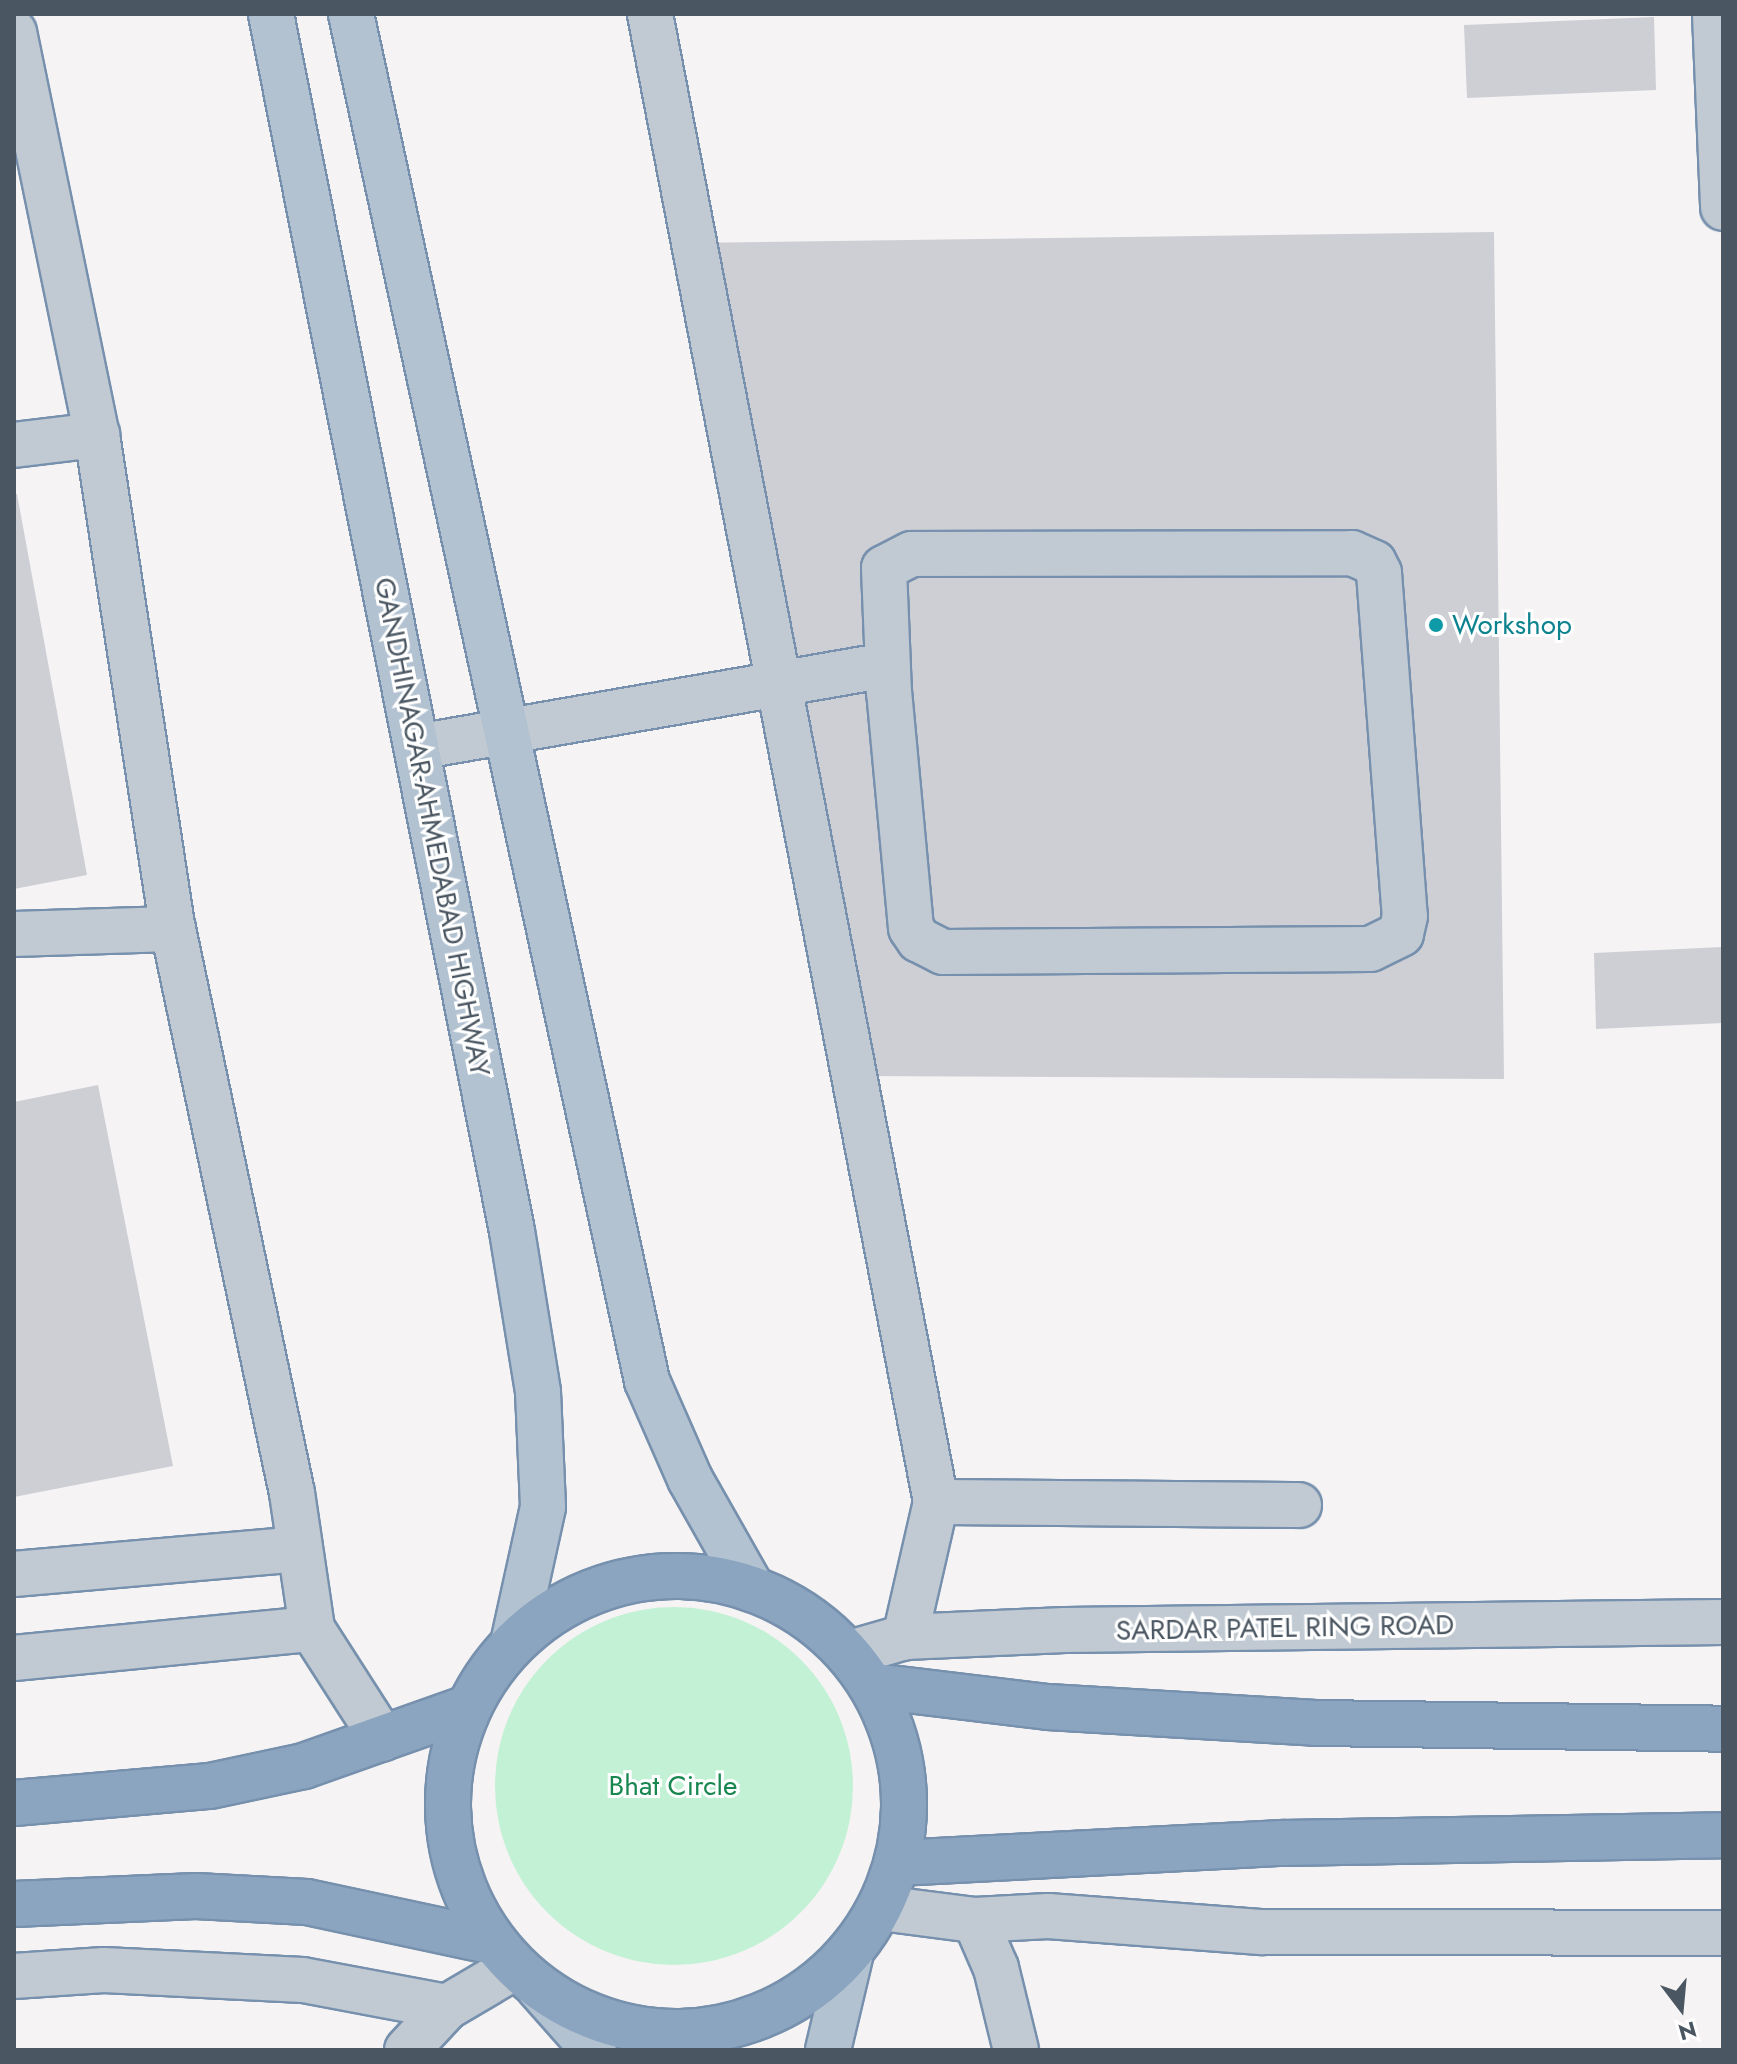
<!DOCTYPE html>
<html>
<head>
<meta charset="utf-8">
<style>
  body { margin:0 }
  #map { position:relative; width:1737px; height:2064px; overflow:hidden; background:#f5f3f3; font-family:Jost,sans-serif }
  div>[style] { position:absolute }
  .green>* { inset:0; background:#c3f1d5 }
  .round { border-radius:50% }
  .building>* { inset:0; background:#cdcfd5 }
  .roads { filter:drop-shadow(2px 0 #7690ad) drop-shadow(-2px 0 #7690ad) drop-shadow(0 2px #7690ad) drop-shadow(0 -2px #7690ad) }
  .minor>* { height:44px; margin:-22px; padding:0 22px; transform-origin:22px; border-radius:22px; background:#c1cad2 }
  .major>* { height:44px; margin:-22px; padding:0 22px; transform-origin:22px; border-radius:22px; background:#b3c2d1 }
  .highway>* { height:44px; margin:-22px; padding:0 22px; transform-origin:22px; border-radius:22px; background:#8ba5c1 }
  .highway>.ring { margin:-22px; padding:0; box-sizing:content-box; background:none; border:44px solid #8ba5c1; border-radius:50% }
  .dots>* { width:22px; height:22px; translate:-50% -50%; box-sizing:border-box; border:4px solid #fff; border-radius:50% }
  span { translate:-50% -50%; white-space:nowrap; text-align:center; line-height:1.15; -webkit-text-stroke:6px #fff; paint-order:stroke }
  .culture-label { font-size:28px; color:#0d838f }
  .left { translate:0 -50%; text-align:left }
  .street-label { font-size:28px; color:#4a5661 }
  .park-label { font-size:28px; color:#17864f }
  .frame { position:absolute; inset:0; border:16px solid #4a5661; pointer-events:none }
  .north { position:absolute; left:1641px; top:1968px; width:80px; height:80px; -webkit-text-stroke:6px #fff; paint-order:stroke; rotate:164deg; font-size:22px; font-weight:700; line-height:32px; text-align:center; color:#4a5661 }
  .north::after { content:''; display:block; margin:auto; width:28px; height:36px; background:#4a5661; clip-path:polygon(50% 0,100% 100%,50% 72%,0 100%) }
</style>
</head>
<body>
<div id="map">
  <div class="green">
    <i class="round" style="left:495px;top:1607px;width:358px;height:358px"></i>
  </div>
  <div class="building">
    <i style="clip-path:polygon(1654px 17px,1656px 90px,1467px 98px,1464px 25px)"></i>
    <i style="clip-path:polygon(1494px 232px,1504px 1079px,855px 1076px,694px 243px)"></i>
    <i style="clip-path:polygon(17px 494px,87px 875px,14px 889px,14px 495px)"></i>
    <i style="clip-path:polygon(1723px 947px,1723px 1023px,1596px 1029px,1594px 953px)"></i>
    <i style="clip-path:polygon(98px 1085px,173px 1466px,14px 1497px,14px 1102px)"></i>
  </div>
  <div class="roads">
    <div class="minor">
      <i style="left:650px;top:14px;width:1515px;rotate:79.12deg"></i>
      <i style="left:936px;top:1502px;width:139px;rotate:102.9deg"></i>
      <i style="left:1715px;top:14px;width:194px;rotate:87.6deg"></i>
      <i style="left:14px;top:32px;width:411px;rotate:78.4deg"></i>
      <i style="left:97px;top:435px;width:500px;rotate:81.3deg"></i>
      <i style="left:173px;top:929px;width:576px;rotate:78.09deg"></i>
      <i style="left:292px;top:1493px;width:137px;rotate:81.6deg"></i>
      <i style="left:14px;top:445px;width:84px;rotate:-6.9deg"></i>
      <i style="left:1352px;top:553px;width:24px;rotate:24deg"></i>
      <i style="left:1374px;top:563px;width:11px;rotate:63deg"></i>
      <i style="left:1379px;top:573px;width:344px;rotate:85.7deg"></i>
      <i style="left:1405px;top:916px;width:18px;rotate:103deg"></i>
      <i style="left:1401px;top:934px;width:34px;rotate:154deg"></i>
      <i style="left:1370px;top:949px;width:427px;rotate:179.6deg"></i>
      <i style="left:943px;top:952px;width:27px;rotate:-153deg"></i>
      <i style="left:919px;top:940px;width:14px;rotate:-124deg"></i>
      <i style="left:911px;top:928px;width:236px;rotate:-95.3deg"></i>
      <i style="left:889px;top:693px;width:125px;rotate:-92.3deg"></i>
      <i style="left:884px;top:568px;width:31px;rotate:-27deg"></i>
      <i style="left:912px;top:554px;width:440px;rotate:-0.1deg"></i>
      <i style="left:417px;top:747px;width:477px;rotate:-9.9deg"></i>
      <i style="left:14px;top:934px;width:159px;rotate:-1.8deg"></i>
      <i style="left:936px;top:1502px;width:363px;rotate:0.5deg"></i>
      <i style="left:14px;top:1574px;width:287px;rotate:-5deg"></i>
      <i style="left:850px;top:1653px;width:57px;rotate:-16.2deg"></i>
      <i style="left:905px;top:1637px;width:160px;rotate:-2.5deg"></i>
      <i style="left:1065px;top:1630px;width:658px;rotate:-0.7deg"></i>
      <i style="left:14px;top:1658px;width:299px;rotate:-5.6deg"></i>
      <i style="left:312px;top:1629px;width:130px;rotate:57.3deg"></i>
      <i style="left:881px;top:1908px;width:95px;rotate:7.3deg"></i>
      <i style="left:975px;top:1920px;width:73px;rotate:-3.1deg"></i>
      <i style="left:1048px;top:1916px;width:216px;rotate:4.3deg"></i>
      <i style="left:1263px;top:1932px;width:460px;rotate:0.1deg"></i>
      <i style="left:975px;top:1920px;width:52px;rotate:66.4deg"></i>
      <i style="left:996px;top:1968px;width:84px;rotate:76.3deg"></i>
      <i style="left:14px;top:1976px;width:90px;rotate:-3.8deg"></i>
      <i style="left:104px;top:1970px;width:199px;rotate:2.9deg"></i>
      <i style="left:303px;top:1980px;width:147px;rotate:10.6deg"></i>
      <i style="left:447px;top:2007px;width:79px;rotate:-30.5deg"></i>
      <i style="left:407px;top:2050px;width:59px;rotate:-47.1deg"></i>
    </div>
    <div class="major">
      <i style="left:271px;top:14px;width:1241px;rotate:78.8deg"></i>
      <i style="left:512px;top:1231px;width:163px;rotate:80.8deg"></i>
      <i style="left:538px;top:1392px;width:115px;rotate:87.5deg"></i>
      <i style="left:543px;top:1507px;width:139px;rotate:102.4deg"></i>
      <i style="left:351px;top:14px;width:1399px;rotate:77.78deg"></i>
      <i style="left:647px;top:1381px;width:107px;rotate:66.3deg"></i>
      <i style="left:690px;top:1479px;width:124px;rotate:60.5deg"></i>
      <i style="left:538px;top:1987px;width:84px;rotate:48.4deg"></i>
      <i style="left:828px;top:2050px;width:100px;rotate:-76.7deg"></i>
    </div>
    <div class="highway">
      <i class="ring" style="left:448px;top:1576px;width:412px;height:412px"></i>
      <i style="left:874px;top:1686px;width:175px;rotate:6.9deg"></i>
      <i style="left:1048px;top:1707px;width:268px;rotate:3.4deg"></i>
      <i style="left:1316px;top:1723px;width:407px;rotate:0.8deg"></i>
      <i style="left:14px;top:1803px;width:197px;rotate:-5deg"></i>
      <i style="left:210px;top:1786px;width:96px;rotate:-12deg"></i>
      <i style="left:304px;top:1766px;width:174px;rotate:-19.5deg"></i>
      <i style="left:898px;top:1863px;width:385px;rotate:-3deg"></i>
      <i style="left:1282px;top:1843px;width:441px;rotate:-1deg"></i>
      <i style="left:14px;top:1904px;width:182px;rotate:-2.5deg"></i>
      <i style="left:196px;top:1896px;width:111px;rotate:3.1deg"></i>
      <i style="left:307px;top:1902px;width:190px;rotate:12.1deg"></i>
    </div>
  </div>
  <div class="dots">
    <i style="left:1436px;top:625px;background:#0f9aa8"></i>
  </div>
  <div class="culture-label">
    <span class="left" style="left:1452px;top:625px">Workshop</span>
  </div>
  <div class="street-label">
    <span style="left:432px;top:827px;rotate:79deg">GANDHINAGAR-AHMEDABAD HIGHWAY</span>
    <span style="left:1285px;top:1628px;rotate:-1deg">SARDAR PATEL RING ROAD</span>
  </div>
  <div class="park-label">
    <span style="left:673px;top:1786px">Bhat Circle</span>
  </div>
  <div class="frame"></div>
  <div class="north">N</div>
</div>
</body>
</html>
